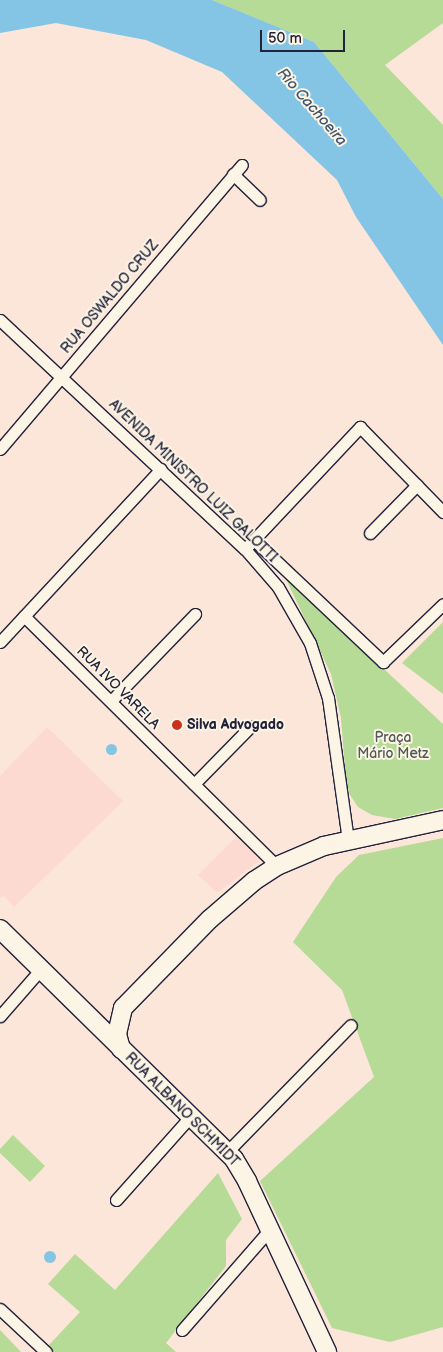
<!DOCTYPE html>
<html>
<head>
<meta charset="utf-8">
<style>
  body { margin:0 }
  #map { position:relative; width:443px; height:1352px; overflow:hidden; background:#fce5d9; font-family:"Balsamiq Sans",sans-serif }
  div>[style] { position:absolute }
  .built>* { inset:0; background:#fcdad1 }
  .green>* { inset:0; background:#b6db97 }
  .water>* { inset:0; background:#84c4e5 }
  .round { border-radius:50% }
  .roads { filter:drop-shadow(1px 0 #22223b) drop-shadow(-1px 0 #22223b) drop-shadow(0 1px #22223b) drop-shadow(0 -1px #22223b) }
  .minor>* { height:11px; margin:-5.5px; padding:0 5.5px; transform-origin:5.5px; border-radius:5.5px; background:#fcf5e5 }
  .primary>* { height:18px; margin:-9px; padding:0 9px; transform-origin:9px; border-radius:9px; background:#fcf5e5 }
  .dots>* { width:14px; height:14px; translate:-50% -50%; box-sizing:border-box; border:2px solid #fcf5e5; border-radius:50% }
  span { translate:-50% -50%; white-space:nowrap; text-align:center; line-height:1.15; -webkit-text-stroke:4px #fcf5e5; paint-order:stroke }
  .street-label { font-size:14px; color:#22223b }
  .poi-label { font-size:14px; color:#22223b; font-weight:700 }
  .left { translate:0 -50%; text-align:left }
  .park-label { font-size:14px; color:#4e5a57 }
  .water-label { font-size:15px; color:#3f536e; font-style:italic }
  .scale { position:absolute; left:260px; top:30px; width:85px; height:22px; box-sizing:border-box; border:2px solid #22223b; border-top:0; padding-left:6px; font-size:15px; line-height:18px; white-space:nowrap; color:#22223b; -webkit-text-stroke:4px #fcf5e5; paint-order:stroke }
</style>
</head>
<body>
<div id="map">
  <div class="built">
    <i style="clip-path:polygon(47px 727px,123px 801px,14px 907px,4px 896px,0 898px,0 776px)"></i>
    <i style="clip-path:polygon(237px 836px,260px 860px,217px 893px,198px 875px)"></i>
  </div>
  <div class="green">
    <i style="clip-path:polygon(212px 0,443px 0,443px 23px,385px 65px,443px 125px,443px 199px,314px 42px)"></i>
    <i style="clip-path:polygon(285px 577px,443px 724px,443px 808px,395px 819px,372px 815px,358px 807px,350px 795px,346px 780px,341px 718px,331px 674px)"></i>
    <i style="clip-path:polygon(443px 622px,443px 694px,402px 663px)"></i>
    <i style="clip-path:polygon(443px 838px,443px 1327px,390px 1342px,332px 1328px,260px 1181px,374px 1077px,342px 990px,293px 942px,336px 877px,359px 855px)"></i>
    <i style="clip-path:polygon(13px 1135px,45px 1166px,30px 1182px,0 1153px,0 1149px)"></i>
    <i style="clip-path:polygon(218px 1173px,242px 1219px,226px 1240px,226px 1266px,166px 1343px,176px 1352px,55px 1352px,48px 1346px,80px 1312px,48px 1284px,75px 1254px,115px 1290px)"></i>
    <i style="clip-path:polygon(0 1330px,21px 1352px,0 1352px)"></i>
  </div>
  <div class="water">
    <i style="clip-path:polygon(0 0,212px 0,314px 42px,443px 199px,443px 345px,356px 217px,337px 180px,222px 72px,146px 40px,56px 23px,0 33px)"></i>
    <i class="round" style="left:105.5px;top:743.5px;width:11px;height:11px"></i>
    <i class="round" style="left:44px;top:1251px;width:12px;height:12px"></i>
  </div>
  <div class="roads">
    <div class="minor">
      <i style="left:233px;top:174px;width:37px;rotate:44deg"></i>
      <i style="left:0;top:320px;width:335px;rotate:43.1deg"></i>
      <i style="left:245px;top:549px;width:50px;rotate:49deg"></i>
      <i style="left:278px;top:587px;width:64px;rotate:60.3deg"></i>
      <i style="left:310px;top:643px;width:58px;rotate:71.9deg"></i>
      <i style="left:328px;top:698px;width:143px;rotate:82deg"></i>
      <i style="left:0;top:449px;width:373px;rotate:-49.6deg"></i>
      <i style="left:370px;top:533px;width:67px;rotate:-45.6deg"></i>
      <i style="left:254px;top:540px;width:178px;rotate:43.4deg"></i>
      <i style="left:383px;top:662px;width:83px;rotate:-44deg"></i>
      <i style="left:245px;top:549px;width:168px;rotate:-46.7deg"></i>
      <i style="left:360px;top:427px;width:119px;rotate:45.7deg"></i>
      <i style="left:24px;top:616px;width:356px;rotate:44.7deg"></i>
      <i style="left:0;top:642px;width:236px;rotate:-47.1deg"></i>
      <i style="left:111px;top:701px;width:121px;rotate:-46deg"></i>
      <i style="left:194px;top:784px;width:81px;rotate:-45.5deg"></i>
      <i style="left:0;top:1016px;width:62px;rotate:-48.9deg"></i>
      <i style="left:227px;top:1152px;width:177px;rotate:-45.7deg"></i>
      <i style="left:116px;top:1200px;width:111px;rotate:-48.3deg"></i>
      <i style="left:0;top:1309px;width:63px;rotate:43.1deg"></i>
      <i style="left:182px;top:1330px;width:134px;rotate:-48.9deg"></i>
    </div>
    <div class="primary">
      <i style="left:0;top:929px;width:328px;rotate:44.5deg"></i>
      <i style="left:234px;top:1159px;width:26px;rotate:59deg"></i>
      <i style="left:247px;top:1181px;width:189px;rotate:64.9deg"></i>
      <i style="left:121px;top:1049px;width:16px;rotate:-105deg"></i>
      <i style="left:117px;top:1034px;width:27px;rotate:-77deg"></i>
      <i style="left:123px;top:1008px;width:124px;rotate:-45.7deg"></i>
      <i style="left:210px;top:919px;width:58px;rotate:-40.8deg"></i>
      <i style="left:254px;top:881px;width:27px;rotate:-33deg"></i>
      <i style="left:277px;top:866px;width:51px;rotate:-23.1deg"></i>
      <i style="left:324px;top:846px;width:122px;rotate:-12.3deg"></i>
    </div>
  </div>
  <div class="dots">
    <i style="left:177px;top:725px;background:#c8321e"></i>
  </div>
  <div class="street-label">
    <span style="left:110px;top:297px;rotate:-50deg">RUA OSWALDO CRUZ</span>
    <span style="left:193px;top:481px;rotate:44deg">AVENIDA MINISTRO LUIZ GALOTTI</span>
    <span style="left:118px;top:688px;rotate:45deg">RUA IVO VARELA</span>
    <span style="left:182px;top:1110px;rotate:45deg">RUA ALBANO SCHMIDT</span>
  </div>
  <div class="poi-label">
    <span class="left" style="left:187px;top:725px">Silva Advogado</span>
  </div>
  <div class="park-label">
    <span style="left:393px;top:746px">Praça<br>Mário Metz</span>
  </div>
  <div class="water-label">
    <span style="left:312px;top:107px;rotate:49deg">Rio Cachoeira</span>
  </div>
  <div class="scale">50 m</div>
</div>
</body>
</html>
